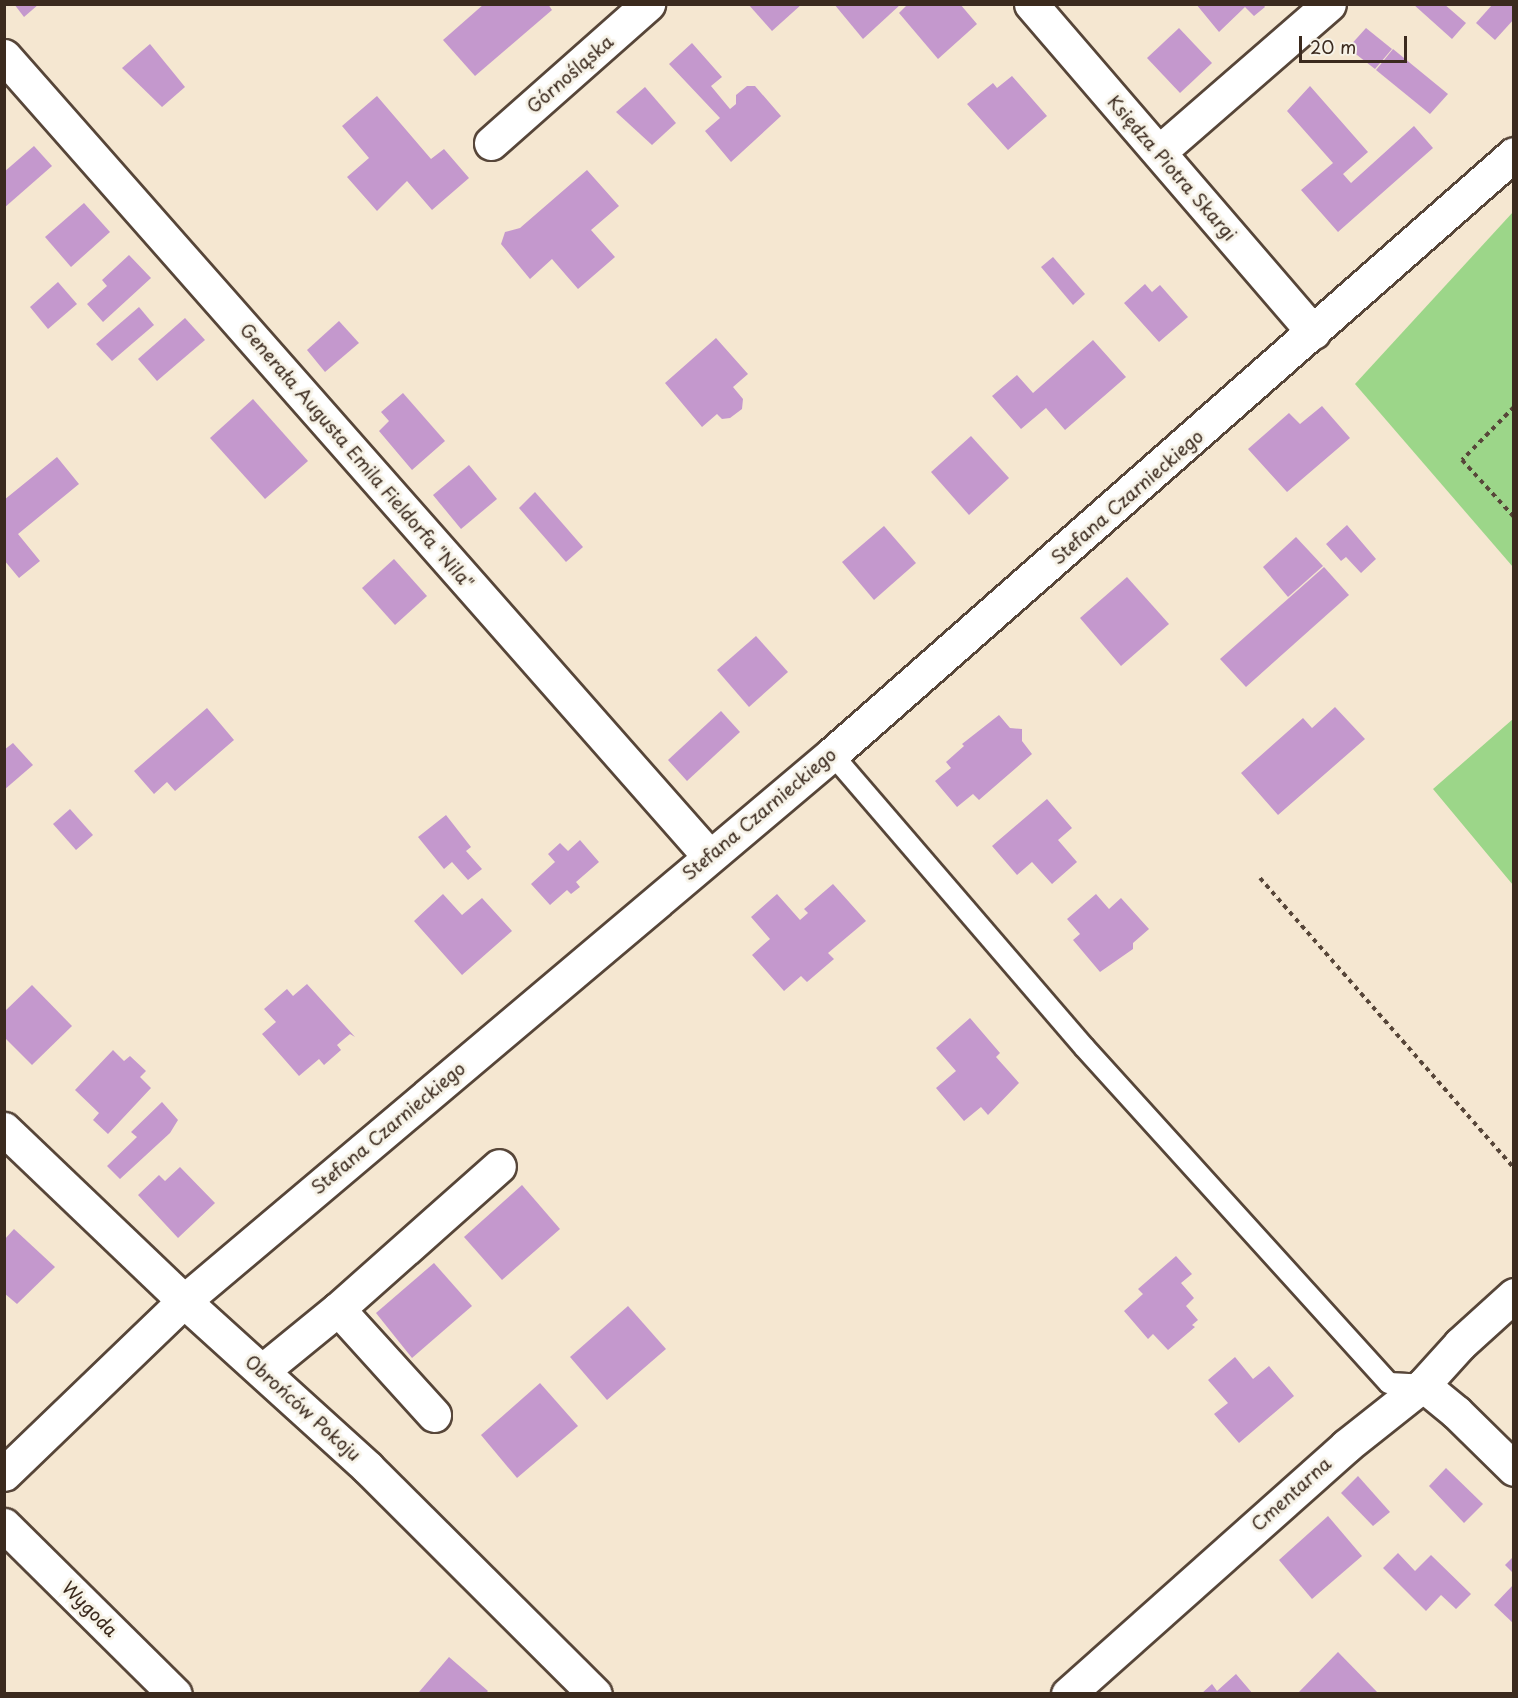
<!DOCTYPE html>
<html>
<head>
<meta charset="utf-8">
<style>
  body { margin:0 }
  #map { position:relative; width:1518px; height:1698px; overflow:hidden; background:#f5e7d1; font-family:"Playpen Sans",sans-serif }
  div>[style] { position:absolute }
  .green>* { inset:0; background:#9cd689 }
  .building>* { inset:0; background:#c498cd }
  .path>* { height:4px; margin-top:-2px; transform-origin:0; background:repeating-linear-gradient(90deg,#574639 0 4.5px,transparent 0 9px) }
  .roads { filter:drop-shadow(2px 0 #574639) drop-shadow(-2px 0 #574639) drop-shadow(0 2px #574639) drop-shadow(0 -2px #574639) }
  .service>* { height:20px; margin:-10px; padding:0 10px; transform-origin:10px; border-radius:10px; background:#fff }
  .minor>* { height:33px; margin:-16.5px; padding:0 16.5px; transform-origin:16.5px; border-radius:16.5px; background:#fff }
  span { translate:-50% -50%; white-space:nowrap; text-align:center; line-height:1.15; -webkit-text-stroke:6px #f7f3e8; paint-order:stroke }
  .street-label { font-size:18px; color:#3b2a1e }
  .frame { position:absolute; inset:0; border:6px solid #3b2a1e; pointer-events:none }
  .scale { position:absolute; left:1299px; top:36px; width:108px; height:27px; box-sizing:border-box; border:3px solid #3b2a1e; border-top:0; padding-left:8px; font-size:18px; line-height:21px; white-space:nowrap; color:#3b2a1e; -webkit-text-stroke:4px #f7f3e8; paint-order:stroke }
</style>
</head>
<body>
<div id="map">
  <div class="green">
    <i style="clip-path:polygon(1513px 212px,1513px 567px,1355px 384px)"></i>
    <i style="clip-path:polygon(1513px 719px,1513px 718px,1513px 885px,1433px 789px)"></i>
  </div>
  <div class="building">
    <i style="clip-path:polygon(14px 4px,39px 4px,24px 17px)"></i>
    <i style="clip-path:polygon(484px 4px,548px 4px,552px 10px,475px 76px,443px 40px)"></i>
    <i style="clip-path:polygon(748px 4px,802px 4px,772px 31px)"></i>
    <i style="clip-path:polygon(834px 4px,901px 4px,863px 39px)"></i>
    <i style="clip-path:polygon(908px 4px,960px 4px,977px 24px,938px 59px,899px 13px)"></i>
    <i style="clip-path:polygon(1196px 4px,1263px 4px,1265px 7px,1254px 16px,1245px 7px,1219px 32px)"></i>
    <i style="clip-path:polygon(1413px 4px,1444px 4px,1466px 23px,1452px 39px)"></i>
    <i style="clip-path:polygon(1492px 5px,1514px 5px,1514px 19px,1495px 40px,1476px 23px)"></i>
    <i style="clip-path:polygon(1179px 28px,1212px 63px,1180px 93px,1147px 58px)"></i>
    <i style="clip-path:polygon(1366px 28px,1392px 49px,1375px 69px,1348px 48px)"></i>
    <i style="clip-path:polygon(692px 43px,722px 77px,711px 86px,730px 109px,736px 104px,736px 95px,747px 86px,755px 86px,781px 116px,731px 162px,705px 131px,720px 118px,669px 64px)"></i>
    <i style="clip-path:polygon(150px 44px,185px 87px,162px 107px,122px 68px)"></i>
    <i style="clip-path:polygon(1393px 49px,1448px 94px,1430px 114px,1376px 70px)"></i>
    <i style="clip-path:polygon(1012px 76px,1047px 116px,1008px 150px,967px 104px,993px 83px,997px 88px)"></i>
    <i style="clip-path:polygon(1310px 86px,1368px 152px,1343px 174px,1351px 183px,1414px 126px,1433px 148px,1338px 232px,1301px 190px,1333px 163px,1287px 111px)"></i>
    <i style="clip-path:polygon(645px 87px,676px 123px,652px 145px,616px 112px)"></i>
    <i style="clip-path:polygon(377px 96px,431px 159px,444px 149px,469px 178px,432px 210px,407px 181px,377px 211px,347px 177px,369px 158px,342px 126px)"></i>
    <i style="clip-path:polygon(34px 146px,52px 166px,4px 208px,4px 172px)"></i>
    <i style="clip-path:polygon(587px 170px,619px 206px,591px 230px,615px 257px,578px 289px,552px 259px,530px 279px,501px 244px,505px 232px,520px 228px)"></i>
    <i style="clip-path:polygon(84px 203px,110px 232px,71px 267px,45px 237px)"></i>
    <i style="clip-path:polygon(129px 255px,151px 278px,103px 322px,87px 304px,107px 286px,102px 280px)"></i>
    <i style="clip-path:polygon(1053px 257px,1085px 294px,1073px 305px,1041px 267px)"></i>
    <i style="clip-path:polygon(58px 282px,77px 304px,48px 329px,30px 307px)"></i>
    <i style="clip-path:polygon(1145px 284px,1152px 292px,1160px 285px,1188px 317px,1159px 342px,1124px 303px)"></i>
    <i style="clip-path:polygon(139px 307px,154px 325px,112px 361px,96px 344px)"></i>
    <i style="clip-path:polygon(185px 318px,205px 340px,157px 381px,138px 359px)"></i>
    <i style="clip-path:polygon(339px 321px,359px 343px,325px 372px,307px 350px)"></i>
    <i style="clip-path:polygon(716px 338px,748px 374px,733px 387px,743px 399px,742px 409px,730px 418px,722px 419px,717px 414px,702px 427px,665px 383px)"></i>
    <i style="clip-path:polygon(1093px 340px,1126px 377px,1065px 430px,1046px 408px,1021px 429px,992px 396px,1017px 375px,1033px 393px)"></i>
    <i style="clip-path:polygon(403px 393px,445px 441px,412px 470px,379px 431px,389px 421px,381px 412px)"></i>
    <i style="clip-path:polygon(253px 399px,308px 461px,265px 499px,210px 438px)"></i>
    <i style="clip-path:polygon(1322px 406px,1350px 438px,1287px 492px,1248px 449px,1289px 413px,1300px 424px)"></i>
    <i style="clip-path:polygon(971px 436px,1009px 478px,969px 515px,931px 472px)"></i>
    <i style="clip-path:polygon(57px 457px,79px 484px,18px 534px,40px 561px,19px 578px,4px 560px,4px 500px)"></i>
    <i style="clip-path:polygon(469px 465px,497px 499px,461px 529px,433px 495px)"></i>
    <i style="clip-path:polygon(535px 492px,583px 547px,566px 562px,519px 508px)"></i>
    <i style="clip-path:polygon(1347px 525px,1376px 559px,1361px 573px,1346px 557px,1341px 561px,1326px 544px)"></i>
    <i style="clip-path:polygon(884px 526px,916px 563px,874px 600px,842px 562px)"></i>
    <i style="clip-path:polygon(1296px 537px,1323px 566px,1288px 597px,1263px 567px)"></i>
    <i style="clip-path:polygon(394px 559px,427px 596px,395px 625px,362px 588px)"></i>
    <i style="clip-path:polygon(1324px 567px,1349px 595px,1246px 687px,1220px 659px)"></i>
    <i style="clip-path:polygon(1127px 577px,1169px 624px,1121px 666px,1080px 618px)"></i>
    <i style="clip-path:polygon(756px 636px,788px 672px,749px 707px,717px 670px)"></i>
    <i style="clip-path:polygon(1335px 707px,1365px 739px,1278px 815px,1241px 773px,1303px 718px,1312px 728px)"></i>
    <i style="clip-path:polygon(207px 708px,234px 740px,175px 791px,167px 782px,154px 794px,134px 771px)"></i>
    <i style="clip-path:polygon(721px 711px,740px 732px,687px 781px,668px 760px)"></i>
    <i style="clip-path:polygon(999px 715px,1010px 728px,1022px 729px,1022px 741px,1032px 754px,979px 800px,973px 794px,957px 807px,935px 781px,951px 768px,946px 762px,964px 746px,962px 744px)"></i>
    <i style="clip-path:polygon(13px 743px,33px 765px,4px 790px,4px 750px)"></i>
    <i style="clip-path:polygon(1047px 799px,1072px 828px,1058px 840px,1077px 862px,1052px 884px,1032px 862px,1017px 875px,992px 846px)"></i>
    <i style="clip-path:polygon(70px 809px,93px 835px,76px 850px,53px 824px)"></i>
    <i style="clip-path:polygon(446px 815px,471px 847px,466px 851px,482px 869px,468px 880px,452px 862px,444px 869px,418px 837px)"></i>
    <i style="clip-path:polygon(580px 840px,599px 862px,576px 882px,580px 887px,571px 894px,567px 890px,550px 905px,531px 884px,555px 862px,548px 854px,560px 843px,568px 851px)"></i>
    <i style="clip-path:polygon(833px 884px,866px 921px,828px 953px,834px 959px,807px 982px,801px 976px,784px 991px,752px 955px,770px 939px,751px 917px,777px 894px,800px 920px,808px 913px,804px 909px)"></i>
    <i style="clip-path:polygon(443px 894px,462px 915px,482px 898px,512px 931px,462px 975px,414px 921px)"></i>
    <i style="clip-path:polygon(1096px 894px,1109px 909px,1121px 898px,1149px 929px,1133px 943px,1133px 949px,1100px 972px,1073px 940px,1080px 934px,1067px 919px)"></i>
    <i style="clip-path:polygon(307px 984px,355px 1037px,350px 1034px,337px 1045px,341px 1050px,324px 1065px,319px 1059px,299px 1076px,262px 1034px,276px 1022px,264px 1009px,287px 989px,293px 996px)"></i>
    <i style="clip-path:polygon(32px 985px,72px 1026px,32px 1065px,4px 1037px,4px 1012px)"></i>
    <i style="clip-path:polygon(970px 1018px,1000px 1053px,996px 1057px,1019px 1083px,988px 1115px,981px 1107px,964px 1121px,936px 1088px,956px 1071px,936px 1048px)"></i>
    <i style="clip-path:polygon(113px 1050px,124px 1061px,130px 1056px,146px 1071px,140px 1077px,151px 1088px,108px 1134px,93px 1120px,99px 1113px,75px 1090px)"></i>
    <i style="clip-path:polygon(162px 1102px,178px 1120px,170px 1133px,120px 1179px,107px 1166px,137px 1137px,131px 1132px)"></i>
    <i style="clip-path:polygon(180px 1167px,215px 1203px,178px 1238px,138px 1195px,159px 1175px,165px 1181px)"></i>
    <i style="clip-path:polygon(522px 1185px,560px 1229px,502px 1280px,464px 1237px)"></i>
    <i style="clip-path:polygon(14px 1229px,55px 1267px,17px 1304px,4px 1293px,4px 1240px)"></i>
    <i style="clip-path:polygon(1176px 1256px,1192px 1274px,1181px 1283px,1194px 1298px,1186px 1306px,1198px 1320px,1192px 1325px,1195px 1327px,1168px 1350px,1153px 1334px,1148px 1339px,1124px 1311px,1143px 1294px,1138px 1289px)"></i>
    <i style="clip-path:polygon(434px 1263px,472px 1306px,412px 1358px,376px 1313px)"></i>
    <i style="clip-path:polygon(628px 1306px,666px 1349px,607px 1400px,570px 1357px)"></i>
    <i style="clip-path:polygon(1235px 1357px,1253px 1379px,1269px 1366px,1294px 1396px,1239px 1443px,1214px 1414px,1228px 1403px,1208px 1380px)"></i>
    <i style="clip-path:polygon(540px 1383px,578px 1426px,517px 1478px,481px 1435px)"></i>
    <i style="clip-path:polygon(1446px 1468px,1483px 1504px,1464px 1523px,1429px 1486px)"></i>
    <i style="clip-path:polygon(1358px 1476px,1390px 1512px,1373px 1526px,1341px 1493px)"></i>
    <i style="clip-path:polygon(1328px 1516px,1362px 1556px,1312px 1599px,1279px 1560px)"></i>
    <i style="clip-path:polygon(1398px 1553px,1415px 1571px,1431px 1555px,1471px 1594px,1456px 1609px,1441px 1595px,1426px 1611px,1383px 1568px)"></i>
    <i style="clip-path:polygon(1514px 1556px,1514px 1574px,1505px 1565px)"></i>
    <i style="clip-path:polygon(1514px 1584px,1514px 1624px,1494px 1605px)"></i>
    <i style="clip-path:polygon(1338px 1652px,1379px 1694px,1297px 1694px)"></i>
    <i style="clip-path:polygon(449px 1657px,488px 1691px,485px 1694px,419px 1692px)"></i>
    <i style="clip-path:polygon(1236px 1674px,1253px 1694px,1201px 1694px,1212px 1684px,1217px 1691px)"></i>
  </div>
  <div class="path">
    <i style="left:1514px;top:407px;width:74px;rotate:134.5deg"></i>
    <i style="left:1462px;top:460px;width:77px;rotate:47.6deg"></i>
    <i style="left:1260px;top:878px;width:386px;rotate:48.8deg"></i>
  </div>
  <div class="roads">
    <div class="service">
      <i style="left:832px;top:754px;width:386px;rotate:49.3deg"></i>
      <i style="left:1084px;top:1047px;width:454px;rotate:47.8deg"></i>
      <i style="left:1389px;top:1383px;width:34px;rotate:3deg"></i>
    </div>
    <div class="minor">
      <i style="left:1031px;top:4px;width:433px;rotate:49.3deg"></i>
      <i style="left:4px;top:56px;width:1066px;rotate:48.61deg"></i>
      <i style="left:491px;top:143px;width:210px;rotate:-41.5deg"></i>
      <i style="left:1159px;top:152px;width:225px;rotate:-41deg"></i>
      <i style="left:4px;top:1129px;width:249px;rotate:43.7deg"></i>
      <i style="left:184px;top:1301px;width:248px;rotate:42.2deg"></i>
      <i style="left:368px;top:1468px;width:320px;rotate:44.9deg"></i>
      <i style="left:338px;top:1309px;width:143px;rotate:47.8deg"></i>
      <i style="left:262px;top:1371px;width:98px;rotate:-39.2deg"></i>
      <i style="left:338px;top:1309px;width:215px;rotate:-41.6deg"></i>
      <i style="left:1423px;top:1385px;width:43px;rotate:39.3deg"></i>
      <i style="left:1456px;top:1412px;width:81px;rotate:44.5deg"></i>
      <i style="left:4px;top:1474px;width:250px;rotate:-43.9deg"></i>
      <i style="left:184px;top:1301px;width:848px;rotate:-40.17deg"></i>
      <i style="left:832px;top:754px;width:908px;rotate:-41.34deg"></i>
      <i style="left:4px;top:1525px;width:240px;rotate:44.7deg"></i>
      <i style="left:1068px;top:1694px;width:373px;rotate:-41.7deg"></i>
      <i style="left:1346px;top:1446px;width:98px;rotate:-38.4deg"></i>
      <i style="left:1423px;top:1385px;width:55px;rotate:-47.9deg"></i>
      <i style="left:1460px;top:1344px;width:73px;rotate:-42.2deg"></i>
    </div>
  </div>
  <div class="street-label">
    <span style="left:570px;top:74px;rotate:-41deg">Górnośląska</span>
    <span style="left:1172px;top:168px;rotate:49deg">Księdza Piotra Skargi</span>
    <span style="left:357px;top:456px;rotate:49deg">Generała Augusta Emila Fieldorfa "Nila"</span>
    <span style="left:1127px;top:497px;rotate:-41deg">Stefana Czarnieckiego</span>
    <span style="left:759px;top:814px;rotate:-40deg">Stefana Czarnieckiego</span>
    <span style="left:388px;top:1128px;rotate:-40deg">Stefana Czarnieckiego</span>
    <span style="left:303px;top:1408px;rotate:42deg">Obrońców Pokoju</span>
    <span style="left:1291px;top:1494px;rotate:-42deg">Cmentarna</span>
    <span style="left:90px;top:1609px;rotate:45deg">Wygoda</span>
  </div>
  <div class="frame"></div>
  <div class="scale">20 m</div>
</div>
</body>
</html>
